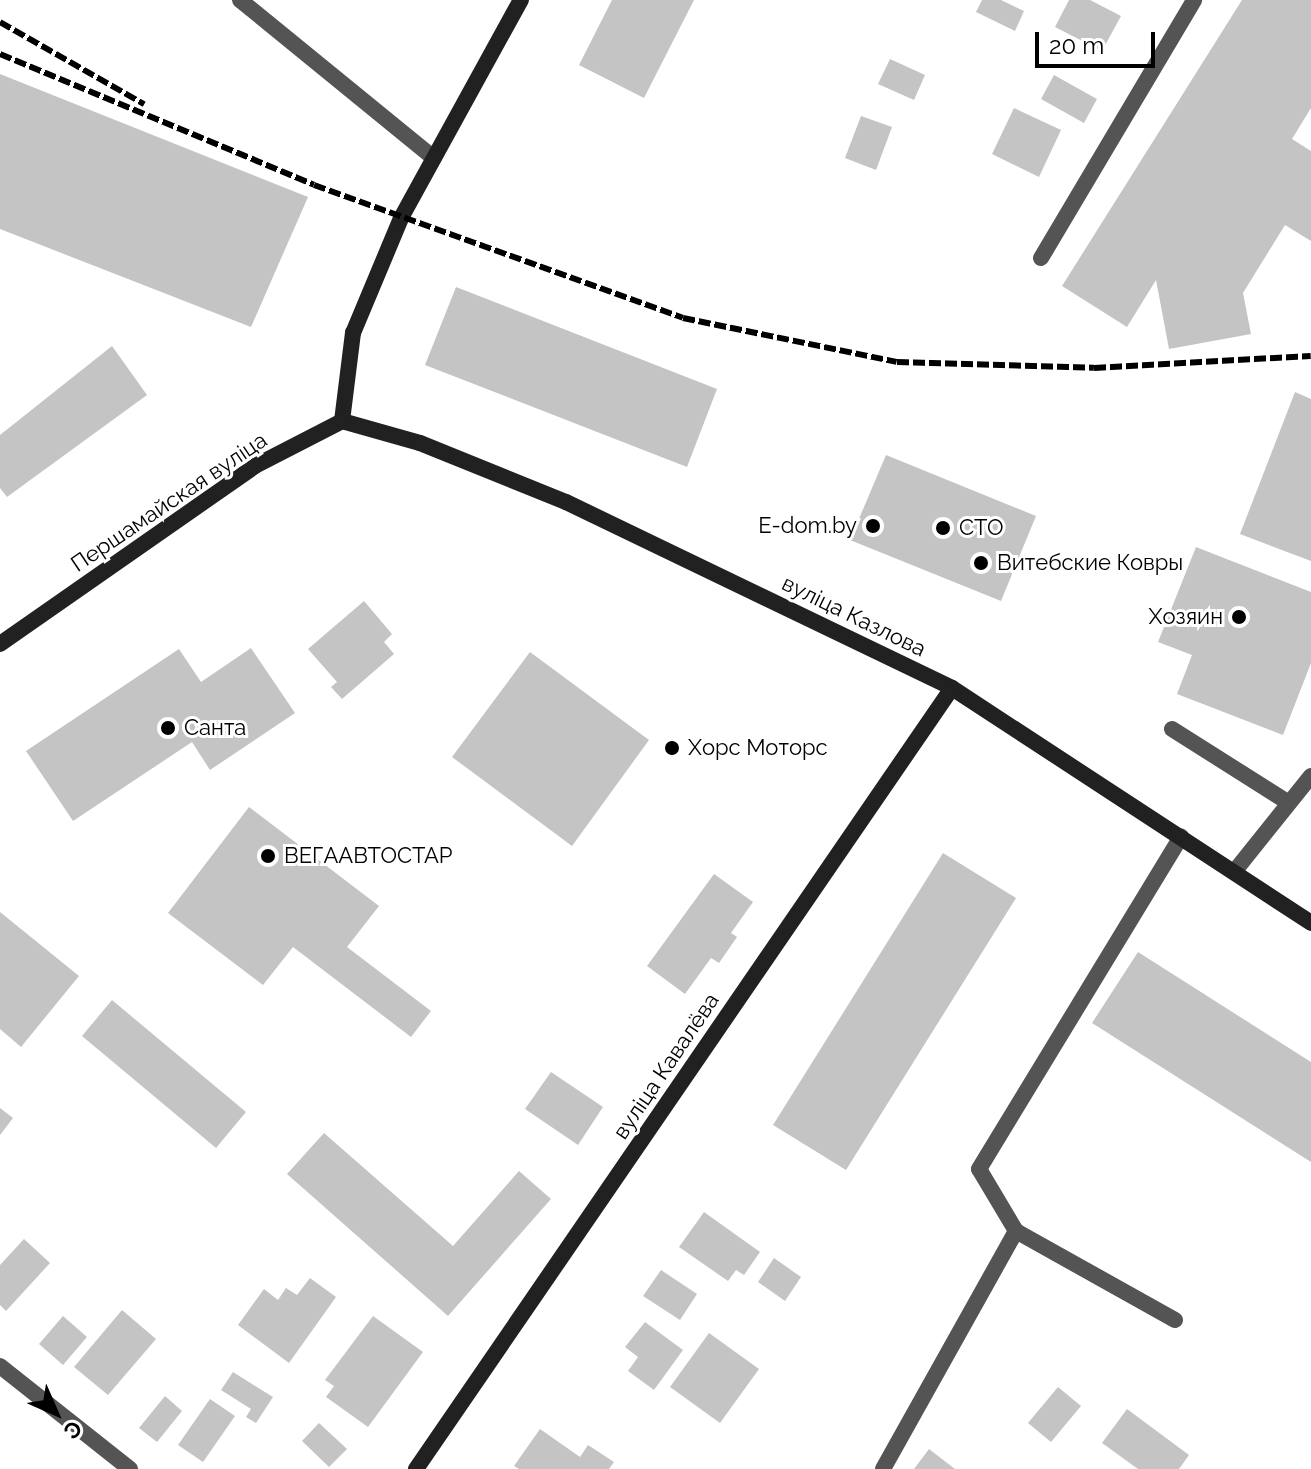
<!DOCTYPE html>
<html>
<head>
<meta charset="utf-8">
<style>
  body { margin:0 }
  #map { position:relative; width:1311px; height:1469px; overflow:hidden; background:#fff; font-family:Raleway,sans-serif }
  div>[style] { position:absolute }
  .building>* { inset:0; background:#c4c4c4 }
  .lane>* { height:16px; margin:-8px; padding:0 8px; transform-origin:8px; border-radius:8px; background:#545454 }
  .street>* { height:16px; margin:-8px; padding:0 8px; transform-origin:8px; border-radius:8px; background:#545454 }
  .secondary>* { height:16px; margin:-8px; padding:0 8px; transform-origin:8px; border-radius:8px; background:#212121 }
  .rail>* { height:6px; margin-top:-3px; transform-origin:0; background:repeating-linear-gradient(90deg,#000 0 12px,transparent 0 16px) }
  .dots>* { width:22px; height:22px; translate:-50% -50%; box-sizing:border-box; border:4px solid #fff; border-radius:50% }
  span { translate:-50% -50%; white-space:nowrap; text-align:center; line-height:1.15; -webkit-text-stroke:6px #fff; paint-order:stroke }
  .street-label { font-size:22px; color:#000 }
  .poi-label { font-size:22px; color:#000 }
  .right { translate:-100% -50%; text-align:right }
  .left { translate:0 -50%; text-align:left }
  .north { position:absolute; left:16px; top:1373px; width:80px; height:80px; -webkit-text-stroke:6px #fff; paint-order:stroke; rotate:135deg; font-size:22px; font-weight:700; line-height:32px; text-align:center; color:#000 }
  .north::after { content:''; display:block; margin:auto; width:28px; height:36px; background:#000; clip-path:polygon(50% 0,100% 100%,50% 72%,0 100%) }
  .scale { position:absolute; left:1035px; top:32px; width:120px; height:36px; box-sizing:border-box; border:4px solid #000; border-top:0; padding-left:10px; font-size:24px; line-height:28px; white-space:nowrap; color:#000; -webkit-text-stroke:6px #fff; paint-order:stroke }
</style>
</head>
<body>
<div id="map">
  <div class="building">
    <i style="clip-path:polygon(612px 0,694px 0,644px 98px,579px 65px)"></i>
    <i style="clip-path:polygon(982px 0,1001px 0,1024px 11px,1015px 31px,976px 12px)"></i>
    <i style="clip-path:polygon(1069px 0,1090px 0,1121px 16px,1102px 51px,1055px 27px)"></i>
    <i style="clip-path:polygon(1242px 0,1311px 0,1311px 108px,1292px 139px,1311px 151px,1311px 241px,1285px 225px,1243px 293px,1251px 334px,1169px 349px,1156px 280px,1127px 327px,1062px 286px)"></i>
    <i style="clip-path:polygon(890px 59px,925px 75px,914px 100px,878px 84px)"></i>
    <i style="clip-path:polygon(0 74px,308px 197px,251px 327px,0 229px)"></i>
    <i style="clip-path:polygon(1054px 75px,1097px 99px,1084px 123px,1041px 99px)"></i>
    <i style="clip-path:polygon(1014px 108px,1061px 130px,1039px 177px,992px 154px)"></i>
    <i style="clip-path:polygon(861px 116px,892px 127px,876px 170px,845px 158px)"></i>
    <i style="clip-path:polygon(456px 287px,717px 389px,687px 467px,425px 365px)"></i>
    <i style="clip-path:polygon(112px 346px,147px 395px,7px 497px,0 488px,0 435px)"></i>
    <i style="clip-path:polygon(1295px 392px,1311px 399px,1311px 561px,1240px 534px)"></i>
    <i style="clip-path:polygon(886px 455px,1036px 516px,1001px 601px,850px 540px)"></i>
    <i style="clip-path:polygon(1196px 547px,1311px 592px,1311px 663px,1283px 735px,1177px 694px,1192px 655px,1158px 642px)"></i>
    <i style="clip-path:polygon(364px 601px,392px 634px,384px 642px,394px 654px,342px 699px,331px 687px,337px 682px,308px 649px)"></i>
    <i style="clip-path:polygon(251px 648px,295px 713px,210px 770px,192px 742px,73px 821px,26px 751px,179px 649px,201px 682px)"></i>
    <i style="clip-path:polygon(530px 652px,649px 740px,572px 846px,452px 757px)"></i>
    <i style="clip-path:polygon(249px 807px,379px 906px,347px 947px,431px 1011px,411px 1037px,293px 947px,263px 985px,168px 913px)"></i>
    <i style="clip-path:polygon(943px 853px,1016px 898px,846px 1170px,773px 1125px)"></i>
    <i style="clip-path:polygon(714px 874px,753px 902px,731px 933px,737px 937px,719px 963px,711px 958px,685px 994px,647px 966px)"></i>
    <i style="clip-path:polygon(0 912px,79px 976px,21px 1047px,0 1029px)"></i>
    <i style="clip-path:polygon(1138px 952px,1311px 1062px,1311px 1162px,1092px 1023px)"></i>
    <i style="clip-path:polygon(112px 1000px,246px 1112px,216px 1148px,82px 1036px)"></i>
    <i style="clip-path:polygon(551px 1072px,603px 1107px,578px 1145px,525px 1109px)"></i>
    <i style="clip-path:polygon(0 1108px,13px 1118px,0 1135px)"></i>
    <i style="clip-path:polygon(324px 1133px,453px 1246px,519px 1171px,551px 1199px,448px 1316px,287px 1174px)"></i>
    <i style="clip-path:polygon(704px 1212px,760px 1252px,744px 1275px,736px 1270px,728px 1281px,679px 1247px)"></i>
    <i style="clip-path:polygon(24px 1239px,50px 1263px,6px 1311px,0 1305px,0 1265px)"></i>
    <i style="clip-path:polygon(774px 1258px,801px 1277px,785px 1301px,758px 1282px)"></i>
    <i style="clip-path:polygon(661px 1270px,697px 1294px,680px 1320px,643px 1296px)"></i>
    <i style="clip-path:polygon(310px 1278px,336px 1297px,289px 1363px,238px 1325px,264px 1289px,278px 1300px,286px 1288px,297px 1295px)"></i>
    <i style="clip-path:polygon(122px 1310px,156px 1339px,108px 1395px,74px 1367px)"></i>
    <i style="clip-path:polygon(63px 1316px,87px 1337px,63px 1365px,39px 1344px)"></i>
    <i style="clip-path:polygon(373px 1316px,423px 1352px,368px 1427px,326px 1397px,334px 1386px,325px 1380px)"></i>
    <i style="clip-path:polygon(645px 1322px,683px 1350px,654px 1390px,628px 1371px,638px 1357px,625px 1347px)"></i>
    <i style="clip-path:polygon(709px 1333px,759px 1369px,720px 1423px,670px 1387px)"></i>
    <i style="clip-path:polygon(233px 1372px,273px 1397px,256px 1423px,246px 1417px,251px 1409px,221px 1390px)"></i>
    <i style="clip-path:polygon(1058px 1387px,1081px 1406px,1051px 1442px,1028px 1423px)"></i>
    <i style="clip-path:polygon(165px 1396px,182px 1411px,157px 1442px,139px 1428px)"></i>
    <i style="clip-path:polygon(210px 1399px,235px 1416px,203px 1462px,178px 1445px)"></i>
    <i style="clip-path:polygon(1127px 1409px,1189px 1455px,1179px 1469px,1138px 1469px,1102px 1443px)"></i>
    <i style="clip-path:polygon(319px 1423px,347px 1449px,329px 1467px,302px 1441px)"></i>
    <i style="clip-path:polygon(540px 1429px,580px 1457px,588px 1445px,614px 1462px,609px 1469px,519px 1469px,514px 1466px)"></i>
    <i style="clip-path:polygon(929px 1449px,955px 1469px,914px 1469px)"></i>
  </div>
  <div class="lane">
    <i style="left:1172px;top:729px;width:138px;rotate:32.3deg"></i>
    <i style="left:1234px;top:872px;width:123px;rotate:-51.3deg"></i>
    <i style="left:1175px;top:1320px;width:182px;rotate:-150.8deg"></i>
    <i style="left:1016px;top:1231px;width:72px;rotate:-120.8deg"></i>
    <i style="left:979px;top:1169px;width:389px;rotate:-58.7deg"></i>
    <i style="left:883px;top:1469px;width:273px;rotate:-60.8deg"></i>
  </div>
  <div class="street">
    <i style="left:240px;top:0;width:250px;rotate:39.2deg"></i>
    <i style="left:1041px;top:258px;width:300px;rotate:-59.3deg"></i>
    <i style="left:0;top:1366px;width:166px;rotate:38.4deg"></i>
  </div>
  <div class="secondary">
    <i style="left:342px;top:421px;width:81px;rotate:15.8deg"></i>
    <i style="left:420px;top:443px;width:157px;rotate:22deg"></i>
    <i style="left:566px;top:502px;width:428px;rotate:25.7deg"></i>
    <i style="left:952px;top:688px;width:429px;rotate:33.2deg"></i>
    <i style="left:342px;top:421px;width:89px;rotate:-82.9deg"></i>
    <i style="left:353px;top:333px;width:125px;rotate:-67.3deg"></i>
    <i style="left:401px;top:218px;width:249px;rotate:-61.2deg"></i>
    <i style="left:0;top:644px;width:311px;rotate:-34.9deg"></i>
    <i style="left:255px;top:466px;width:98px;rotate:-27.3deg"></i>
    <i style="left:416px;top:1469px;width:947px;rotate:-55.54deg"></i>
  </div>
  <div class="rail">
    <i style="left:0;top:22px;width:166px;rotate:29.7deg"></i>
    <i style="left:0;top:54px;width:340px;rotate:22.6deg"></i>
    <i style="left:314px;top:185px;width:392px;rotate:19.8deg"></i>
    <i style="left:683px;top:318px;width:218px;rotate:11.6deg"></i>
    <i style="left:897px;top:362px;width:197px;rotate:1.7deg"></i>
    <i style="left:1094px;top:368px;width:217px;rotate:-3.2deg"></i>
  </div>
  <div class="dots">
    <i style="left:873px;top:526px;background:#000"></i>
    <i style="left:943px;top:528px;background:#000"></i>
    <i style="left:981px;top:563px;background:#000"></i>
    <i style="left:1239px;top:617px;background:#000"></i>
    <i style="left:168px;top:728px;background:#000"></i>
    <i style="left:672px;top:748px;background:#000"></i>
    <i style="left:268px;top:856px;background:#000"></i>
  </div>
  <div class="street-label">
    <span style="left:169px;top:502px;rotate:-34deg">Першамайская вуліца</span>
    <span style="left:854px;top:616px;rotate:26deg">вуліца Казлова</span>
    <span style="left:666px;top:1066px;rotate:-56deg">вуліца Кавалёва</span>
  </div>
  <div class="poi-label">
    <span class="right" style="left:857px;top:526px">E-dom.by</span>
    <span class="left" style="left:959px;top:528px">СТО</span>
    <span class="left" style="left:997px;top:563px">Витебские Ковры</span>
    <span class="right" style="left:1223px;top:617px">Хозяин</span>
    <span class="left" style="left:184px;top:728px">Санта</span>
    <span class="left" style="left:688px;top:748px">Хорс Моторс</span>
    <span class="left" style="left:284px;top:856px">ВЕГААВТОСТАР</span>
  </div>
  <div class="north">С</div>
  <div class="scale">20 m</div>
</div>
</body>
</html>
